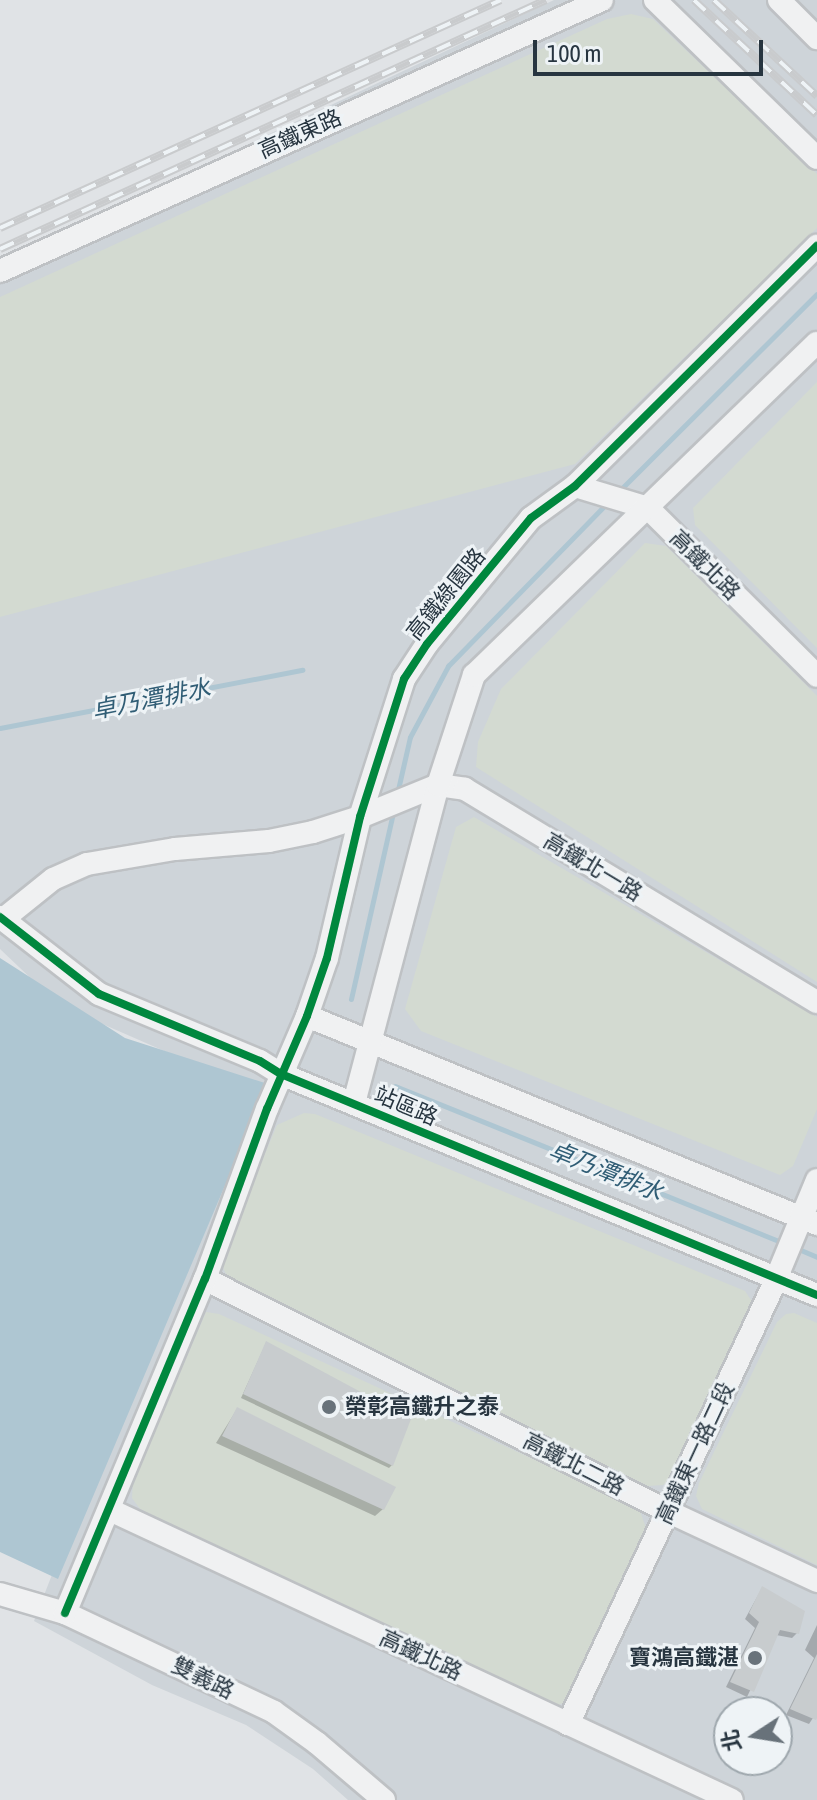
<!DOCTYPE html>
<html>
<head>
<meta charset="utf-8">
<style>
  body { margin:0 }
  #map { position:relative; width:817px; height:1800px; overflow:hidden; background:#e0e3e6; font-family:"Asap Condensed","Noto Sans TC",sans-serif }
  div>[style] { position:absolute }
  .built>* { inset:0; background:#ced4d9 }
  .green>* { inset:0; background:#d3dad1 }
  .water>* { inset:0; background:#aec6d2 }
  .shadow>* { inset:0; background:#0003 }
  .stream>* { height:5px; margin:-2.5px; padding:0 2.5px; transform-origin:2.5px; border-radius:2.5px; background:#aec6d2 }
  .building>* { inset:0; background:#c8ccce }
  .roads { filter:drop-shadow(2px 0 #bec1c4) drop-shadow(-2px 0 #bec1c4) drop-shadow(0 2px #bec1c4) drop-shadow(0 -2px #bec1c4) }
  .minor>* { height:22px; margin:-11px; padding:0 11px; transform-origin:11px; border-radius:11px; background:#f0f1f2 }
  .rail>* { height:8px; margin-top:-4px; transform-origin:0; background:repeating-linear-gradient(90deg,#eef3f6 0 15px,#c9cbcd 0 30px); box-sizing:border-box; border-block:2px solid #c9cbcd }
  .cycleway>* { height:8px; margin:-4px; padding:0 4px; transform-origin:4px; border-radius:4px; background:#00873e }
  .dots>* { width:22px; height:22px; translate:-50% -50%; box-sizing:border-box; border:4px solid #eef3f6; border-radius:50% }
  span { translate:-50% -50%; white-space:nowrap; text-align:center; line-height:1.15; -webkit-text-stroke:6px #eef3f6; paint-order:stroke }
  .street-label { font-size:22px; color:#273540 }
  .poi-label { font-size:22px; color:#273540; font-weight:700 }
  .left { translate:0 -50%; text-align:left }
  .right { translate:-100% -50%; text-align:right }
  .water-label { font-size:24px; color:#305d75; font-style:italic }
  .north { position:absolute; left:713px; top:1696px; width:80px; height:80px; box-sizing:border-box; background:#eef3f6; border:2px solid #9ea7ad; border-radius:50%; rotate:258deg; font-size:22px; font-weight:700; line-height:32px; text-align:center; color:#273540 }
  .north::after { content:''; display:block; margin:auto; width:28px; height:36px; background:#68727a; clip-path:polygon(50% 0,100% 100%,50% 72%,0 100%) }
  .scale { position:absolute; left:533px; top:40px; width:230px; height:36px; box-sizing:border-box; border:4px solid #273540; border-top:0; padding-left:10px; font-size:24px; line-height:28px; white-space:nowrap; color:#273540; -webkit-text-stroke:6px #eef3f6; paint-order:stroke }
</style>
</head>
<body>
<div id="map">
  <div class="built">
    <i style="clip-path:polygon(evenodd,554px 0,817px 0,817px 1800px,348px 1800px,313px 1769px,246px 1725px,152px 1685px,34px 1621px,242px 1085px,59px 1005px,0 949px,0 261px,554px 0,729px 1712px,777px 1712px,777px 1760px,729px 1760px,729px 1712px)"></i>
  </div>
  <div class="green">
    <i style="clip-path:polygon(631px 14px,653px 19px,817px 174px,817px 228px,575px 464px,0 617px,0 297px,607px 19px)"></i>
    <i style="clip-path:polygon(817px 382px,817px 648px,695px 525px,693px 508px)"></i>
    <i style="clip-path:polygon(645px 543px,666px 546px,817px 696px,817px 982px,476px 767px,478px 742px,501px 689px)"></i>
    <i style="clip-path:polygon(474px 817px,817px 1017px,817px 1109px,793px 1166px,780px 1175px,421px 1031px,405px 1009px,456px 827px)"></i>
    <i style="clip-path:polygon(304px 1113px,315px 1114px,745px 1291px,751px 1300px,750px 1316px,672px 1478px,663px 1485px,648px 1486px,232px 1287px,220px 1261px,277px 1125px)"></i>
    <i style="clip-path:polygon(206px 1312px,219px 1314px,639px 1508px,649px 1537px,574px 1699px,553px 1707px,140px 1509px,132px 1498px,133px 1482px)"></i>
    <i style="clip-path:polygon(794px 1313px,817px 1323px,817px 1565px,702px 1509px,696px 1496px,699px 1483px,777px 1322px,786px 1314px)"></i>
  </div>
  <div class="water">
    <i style="clip-path:polygon(0 958px,125px 1038px,268px 1084px,58px 1579px,0 1552px)"></i>
  </div>
  <div class="shadow">
    <i style="clip-path:polygon(266px 1343px,409px 1420px,392px 1465px,389px 1468px,241px 1398px)"></i>
    <i style="clip-path:polygon(237px 1409px,383px 1509px,375px 1516px,216px 1443px)"></i>
    <i style="clip-path:polygon(762px 1588px,797px 1633px,792px 1638px,776px 1635px,747px 1697px,726px 1687px,755px 1628px,745px 1619px)"></i>
    <i style="clip-path:polygon(817px 1625px,817px 1712px,809px 1724px,786px 1715px,814px 1658px,805px 1650px)"></i>
  </div>
  <div class="stream">
    <i style="left:619px;top:491px;width:279px;rotate:-44.9deg"></i>
    <i style="left:0;top:728px;width:308px;rotate:-10.9deg"></i>
    <i style="left:397px;top:794px;width:58px;rotate:-77.2deg"></i>
    <i style="left:410px;top:737px;width:81px;rotate:-61.8deg"></i>
    <i style="left:448px;top:666px;width:226px;rotate:-45.7deg"></i>
    <i style="left:351px;top:999px;width:192px;rotate:-77.3deg"></i>
    <i style="left:395px;top:1086px;width:419px;rotate:22deg"></i>
    <i style="left:796px;top:1248px;width:23px;rotate:23deg"></i>
  </div>
  <div class="building">
    <i style="clip-path:polygon(266px 1341px,411px 1419px,393px 1466px,243px 1394px)"></i>
    <i style="clip-path:polygon(237px 1407px,396px 1487px,384px 1510px,222px 1436px)"></i>
    <i style="clip-path:polygon(762px 1586px,805px 1611px,799px 1634px,780px 1630px,754px 1692px,730px 1682px,759px 1622px,749px 1613px)"></i>
    <i style="clip-path:polygon(817px 1654px,817px 1718px,816px 1720px,790px 1709px)"></i>
  </div>
  <div class="roads">
    <div class="minor">
      <i style="left:655px;top:0;width:226px;rotate:44.3deg"></i>
      <i style="left:779px;top:0;width:54px;rotate:45deg"></i>
      <i style="left:0;top:271px;width:660px;rotate:-24.24deg"></i>
      <i style="left:575px;top:486px;width:76px;rotate:16.8deg"></i>
      <i style="left:648px;top:508px;width:238px;rotate:44.8deg"></i>
      <i style="left:0;top:917px;width:125px;rotate:37.9deg"></i>
      <i style="left:99px;top:994px;width:174px;rotate:22.6deg"></i>
      <i style="left:260px;top:1061px;width:25px;rotate:32deg"></i>
      <i style="left:281px;top:1074px;width:580px;rotate:22.41deg"></i>
      <i style="left:2px;top:920px;width:65px;rotate:-38.8deg"></i>
      <i style="left:53px;top:879px;width:37px;rotate:-24deg"></i>
      <i style="left:87px;top:864px;width:89px;rotate:-9.7deg"></i>
      <i style="left:175px;top:849px;width:94px;rotate:-4.9deg"></i>
      <i style="left:269px;top:841px;width:45px;rotate:-11.6deg"></i>
      <i style="left:313px;top:832px;width:49px;rotate:-17.7deg"></i>
      <i style="left:360px;top:817px;width:84px;rotate:-22.3deg"></i>
      <i style="left:438px;top:785px;width:27px;rotate:8deg"></i>
      <i style="left:465px;top:789px;width:411px;rotate:31.2deg"></i>
      <i style="left:307px;top:1016px;width:551px;rotate:22.19deg"></i>
      <i style="left:354px;top:1103px;width:329px;rotate:-75.2deg"></i>
      <i style="left:438px;top:785px;width:116px;rotate:-71.9deg"></i>
      <i style="left:474px;top:675px;width:477px;rotate:-44.1deg"></i>
      <i style="left:205px;top:1279px;width:517px;rotate:26.66deg"></i>
      <i style="left:667px;top:1511px;width:166px;rotate:25deg"></i>
      <i style="left:110px;top:1510px;width:686px;rotate:25deg"></i>
      <i style="left:0;top:1594px;width:68px;rotate:16.3deg"></i>
      <i style="left:65px;top:1613px;width:231px;rotate:25.3deg"></i>
      <i style="left:274px;top:1712px;width:53px;rotate:35.8deg"></i>
      <i style="left:317px;top:1743px;width:88px;rotate:40.4deg"></i>
      <i style="left:65px;top:1613px;width:362px;rotate:-67.3deg"></i>
      <i style="left:205px;top:1279px;width:181px;rotate:-70deg"></i>
      <i style="left:267px;top:1109px;width:101px;rotate:-66.7deg"></i>
      <i style="left:307px;top:1016px;width:61px;rotate:-71deg"></i>
      <i style="left:327px;top:958px;width:145px;rotate:-76.8deg"></i>
      <i style="left:360px;top:817px;width:145px;rotate:-72.3deg"></i>
      <i style="left:404px;top:679px;width:42px;rotate:-56.7deg"></i>
      <i style="left:427px;top:644px;width:163px;rotate:-50.5deg"></i>
      <i style="left:531px;top:518px;width:54px;rotate:-36deg"></i>
      <i style="left:575px;top:486px;width:341px;rotate:-44.8deg"></i>
      <i style="left:568px;top:1724px;width:491px;rotate:-64.9deg"></i>
      <i style="left:776px;top:1279px;width:107px;rotate:-67.5deg"></i>
    </div>
  </div>
  <div class="rail">
    <i style="left:694px;top:0;width:168px;rotate:43.1deg"></i>
    <i style="left:714px;top:0;width:141px;rotate:43deg"></i>
    <i style="left:0;top:228px;width:550px;rotate:-24.47deg"></i>
    <i style="left:0;top:249px;width:600px;rotate:-24.52deg"></i>
  </div>
  <div class="cycleway">
    <i style="left:0;top:917px;width:125px;rotate:37.9deg"></i>
    <i style="left:99px;top:994px;width:174px;rotate:22.6deg"></i>
    <i style="left:260px;top:1061px;width:25px;rotate:32deg"></i>
    <i style="left:281px;top:1074px;width:580px;rotate:22.41deg"></i>
    <i style="left:65px;top:1613px;width:362px;rotate:-67.3deg"></i>
    <i style="left:205px;top:1279px;width:181px;rotate:-70deg"></i>
    <i style="left:267px;top:1109px;width:101px;rotate:-66.7deg"></i>
    <i style="left:307px;top:1016px;width:61px;rotate:-71deg"></i>
    <i style="left:327px;top:958px;width:145px;rotate:-76.8deg"></i>
    <i style="left:360px;top:817px;width:145px;rotate:-72.3deg"></i>
    <i style="left:404px;top:679px;width:42px;rotate:-56.7deg"></i>
    <i style="left:427px;top:644px;width:163px;rotate:-50.5deg"></i>
    <i style="left:531px;top:518px;width:54px;rotate:-36deg"></i>
    <i style="left:575px;top:486px;width:341px;rotate:-44.8deg"></i>
  </div>
  <div class="dots">
    <i style="left:329px;top:1407px;background:#68727a"></i>
    <i style="left:755px;top:1658px;background:#68727a"></i>
  </div>
  <div class="street-label">
    <span style="left:300px;top:134px;rotate:-24deg">高鐵東路</span>
    <span style="left:705px;top:565px;rotate:45deg">高鐵北路</span>
    <span style="left:446px;top:594px;rotate:-51deg">高鐵綠園路</span>
    <span style="left:593px;top:867px;rotate:31deg">高鐵北一路</span>
    <span style="left:406px;top:1106px;rotate:23deg">站區路</span>
    <span style="left:695px;top:1453px;rotate:-65deg">高鐵東一路二段</span>
    <span style="left:574px;top:1464px;rotate:27deg">高鐵北二路</span>
    <span style="left:421px;top:1655px;rotate:25deg">高鐵北路</span>
    <span style="left:203px;top:1678px;rotate:26deg">雙義路</span>
  </div>
  <div class="poi-label">
    <span class="left" style="left:345px;top:1407px">榮彰高鐵升之泰</span>
    <span class="right" style="left:739px;top:1658px">寶鴻高鐵湛</span>
  </div>
  <div class="water-label">
    <span style="left:151px;top:699px;rotate:-11deg">卓乃潭排水</span>
    <span style="left:606px;top:1171px;rotate:22deg">卓乃潭排水</span>
  </div>
  <div class="north">北</div>
  <div class="scale">100 m</div>
</div>
</body>
</html>
